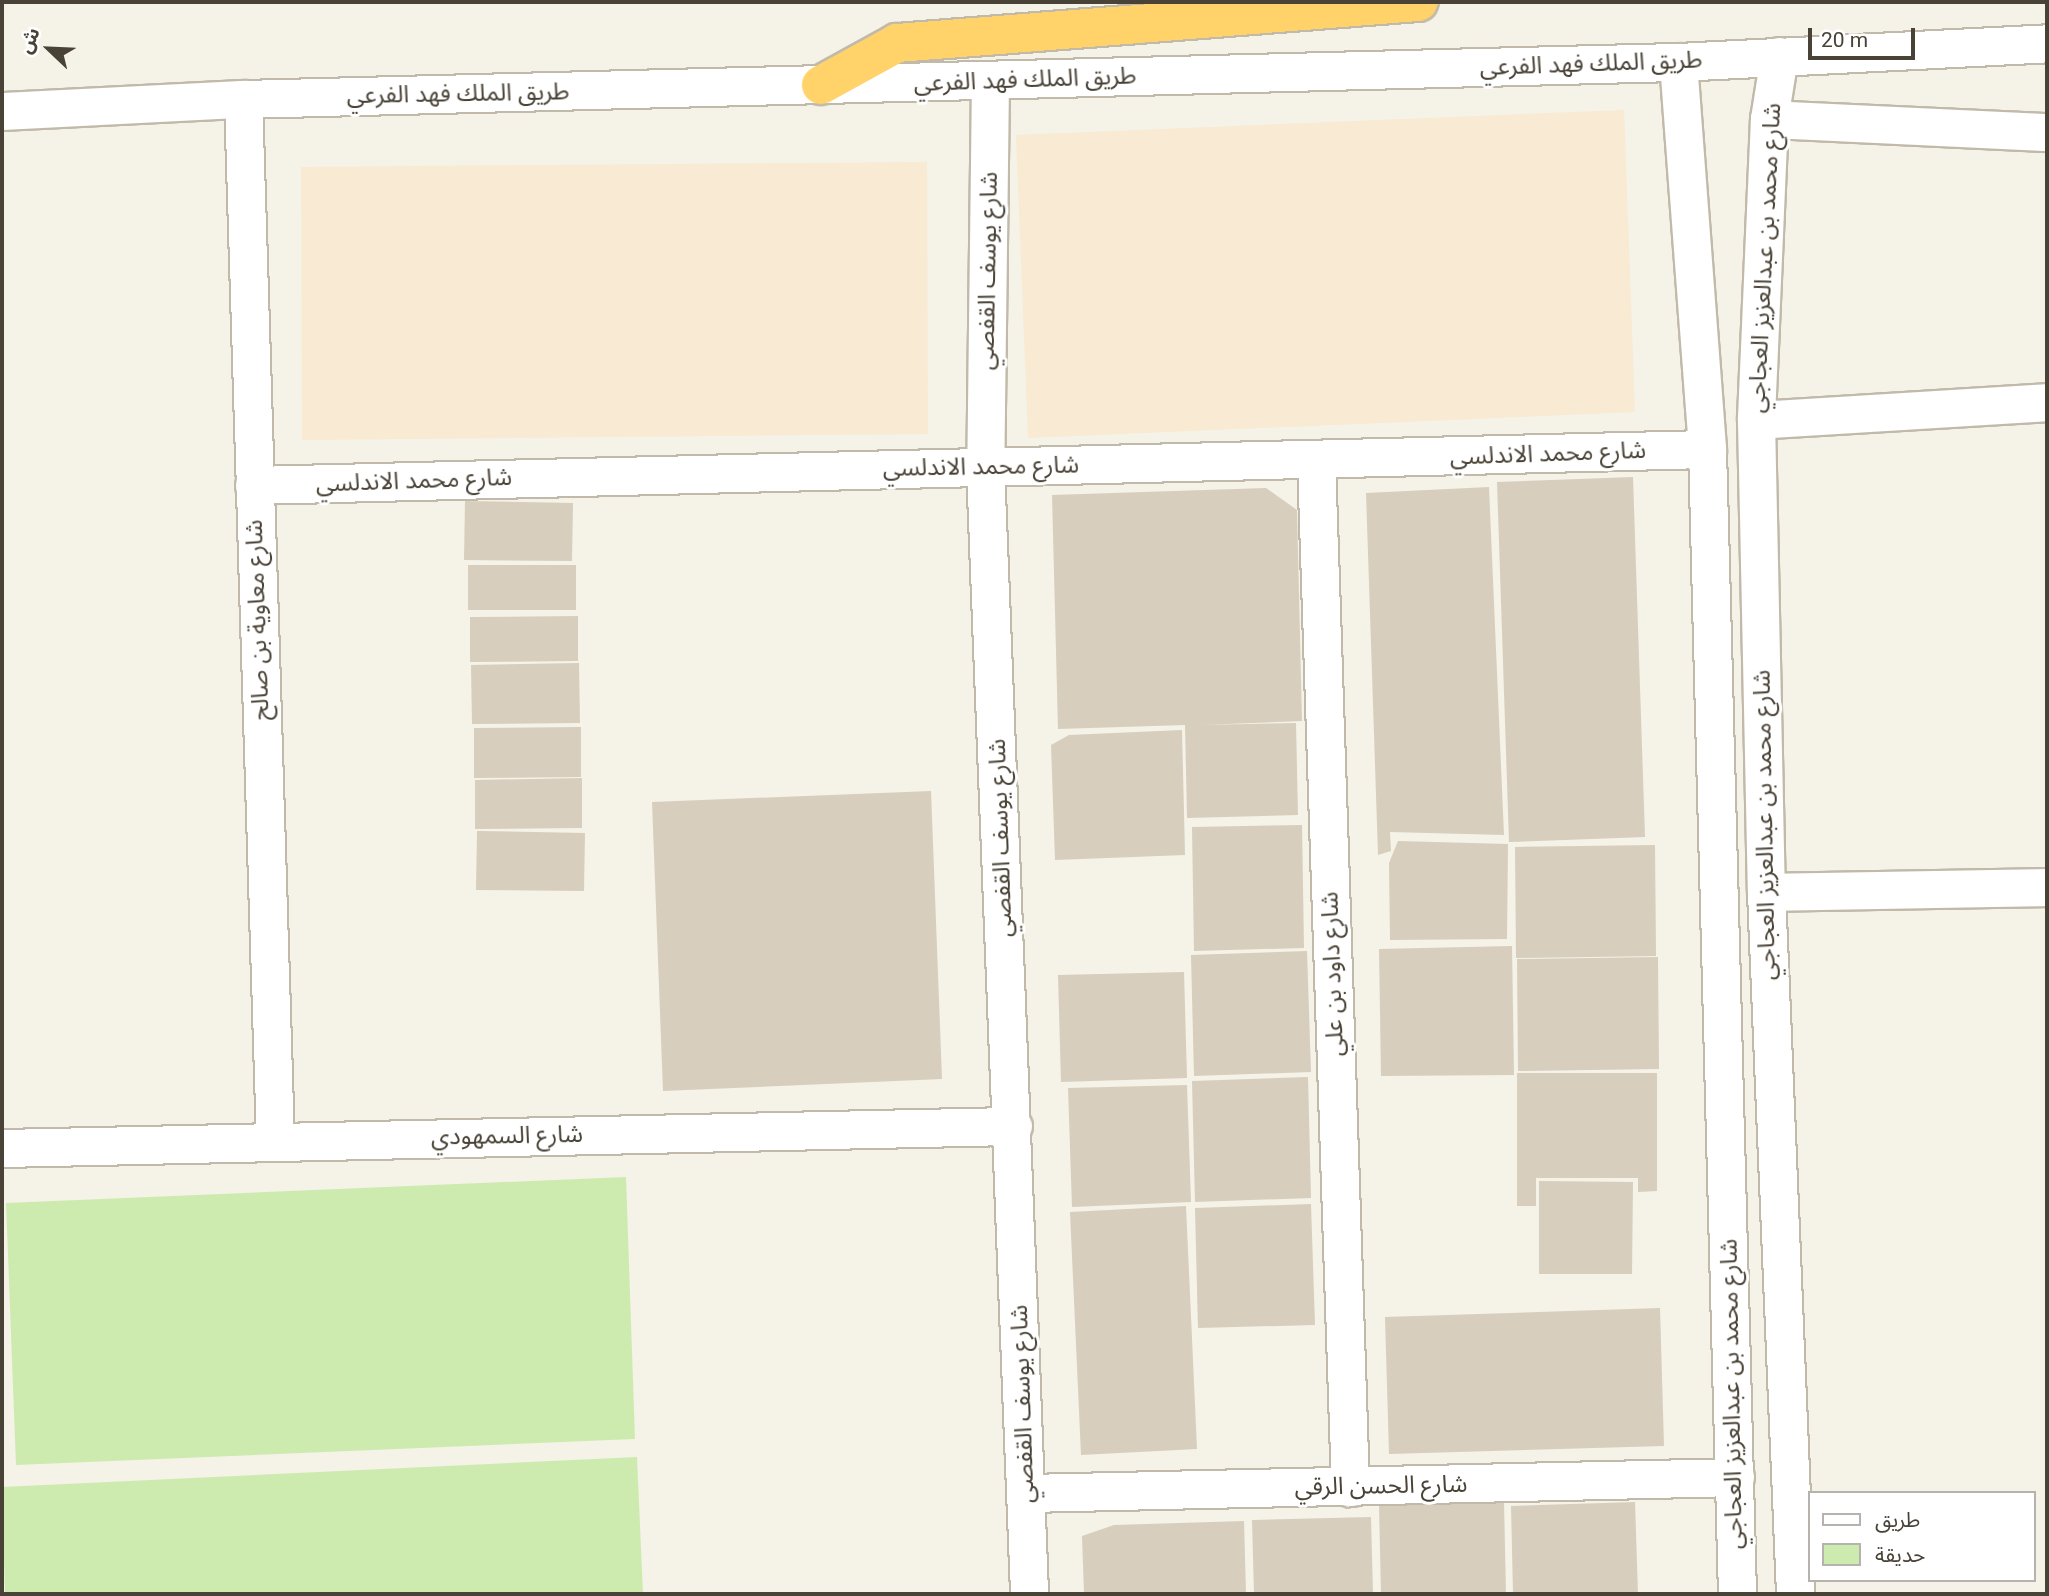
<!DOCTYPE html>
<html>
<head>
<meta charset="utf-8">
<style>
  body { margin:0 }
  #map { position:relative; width:2049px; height:1596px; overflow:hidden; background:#f5f2e8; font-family:Roboto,"Noto Sans Arabic",sans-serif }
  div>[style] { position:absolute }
  .commercial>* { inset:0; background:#f8ead3 }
  .green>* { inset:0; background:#ceebaf }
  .building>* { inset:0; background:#d7cebd }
  .roads { filter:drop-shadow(2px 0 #c1baaa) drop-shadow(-2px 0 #c1baaa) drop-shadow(0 2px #c1baaa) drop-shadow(0 -2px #c1baaa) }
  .minor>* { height:37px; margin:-18.5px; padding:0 18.5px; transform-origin:18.5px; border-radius:18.5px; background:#fff }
  .highway>* { height:38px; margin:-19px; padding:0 19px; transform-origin:19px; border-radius:19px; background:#ffd369 }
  span { translate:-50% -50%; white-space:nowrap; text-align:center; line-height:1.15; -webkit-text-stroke:6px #fff; paint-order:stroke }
  .street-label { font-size:24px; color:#494236 }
  .frame { position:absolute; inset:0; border:4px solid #494236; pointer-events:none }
  .legend { position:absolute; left:1808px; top:1491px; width:228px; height:91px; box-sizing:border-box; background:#fff; border:2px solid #b6b3af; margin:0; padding:9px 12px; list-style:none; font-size:21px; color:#494236 }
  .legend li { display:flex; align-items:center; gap:14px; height:35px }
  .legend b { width:35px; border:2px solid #b6b3af }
  .north { position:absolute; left:14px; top:14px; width:70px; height:70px; -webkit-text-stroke:5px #fff; paint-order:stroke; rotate:293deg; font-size:19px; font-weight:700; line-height:28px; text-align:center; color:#494236 }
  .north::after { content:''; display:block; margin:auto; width:24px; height:32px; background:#494236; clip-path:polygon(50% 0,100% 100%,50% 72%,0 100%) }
  .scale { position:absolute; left:1808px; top:28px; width:107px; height:32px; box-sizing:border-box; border:4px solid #494236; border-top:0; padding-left:9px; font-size:21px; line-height:24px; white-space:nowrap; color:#494236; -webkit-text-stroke:5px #fff; paint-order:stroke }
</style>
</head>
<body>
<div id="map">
  <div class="commercial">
    <i style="clip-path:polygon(1624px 110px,1635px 412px,1028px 438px,1016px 135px)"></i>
    <i style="clip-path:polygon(927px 162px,928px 434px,302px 440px,301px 167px)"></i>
  </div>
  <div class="green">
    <i style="clip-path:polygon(626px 1177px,635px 1439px,16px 1465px,6px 1203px)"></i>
    <i style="clip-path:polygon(637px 1457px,643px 1594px,5px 1594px,2px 1487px)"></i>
  </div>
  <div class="building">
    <i style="clip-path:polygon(1633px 477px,1645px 837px,1509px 842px,1497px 482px)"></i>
    <i style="clip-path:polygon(1489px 487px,1504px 835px,1390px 832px,1391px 851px,1378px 855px,1366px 493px)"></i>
    <i style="clip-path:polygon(1266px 488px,1297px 510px,1302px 721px,1201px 725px,1296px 723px,1298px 815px,1187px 818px,1185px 725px,1058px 729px,1052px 495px)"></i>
    <i style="clip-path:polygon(465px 501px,573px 503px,572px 561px,464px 560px)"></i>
    <i style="clip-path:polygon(468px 565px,576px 565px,576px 610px,468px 610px)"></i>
    <i style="clip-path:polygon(578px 616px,578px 661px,470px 662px,470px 617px)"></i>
    <i style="clip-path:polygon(579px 663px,580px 723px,472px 724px,471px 665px)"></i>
    <i style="clip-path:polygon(581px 727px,581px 777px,474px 778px,474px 728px)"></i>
    <i style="clip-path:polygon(1182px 730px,1185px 855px,1055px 860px,1051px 745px,1069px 735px)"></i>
    <i style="clip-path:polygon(582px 778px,582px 828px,475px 829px,475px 780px)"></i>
    <i style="clip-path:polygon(931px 791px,942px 1079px,663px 1091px,652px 802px)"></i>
    <i style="clip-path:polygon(1302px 825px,1304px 948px,1194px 951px,1192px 827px)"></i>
    <i style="clip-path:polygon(477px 831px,585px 833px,584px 891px,476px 890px)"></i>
    <i style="clip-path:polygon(1398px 841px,1508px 844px,1507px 939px,1390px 940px,1389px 863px)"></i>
    <i style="clip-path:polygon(1655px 845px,1656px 956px,1516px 958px,1515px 847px)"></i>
    <i style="clip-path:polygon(1512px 946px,1514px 1075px,1381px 1076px,1379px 949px)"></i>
    <i style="clip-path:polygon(1307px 951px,1311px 1072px,1194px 1076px,1191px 955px)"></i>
    <i style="clip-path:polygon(1658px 957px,1659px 1069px,1518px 1071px,1517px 959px)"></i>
    <i style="clip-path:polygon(1184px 972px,1187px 1078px,1061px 1082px,1058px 975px)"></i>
    <i style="clip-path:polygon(1517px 1073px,1657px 1073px,1657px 1191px,1638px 1192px,1638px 1178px,1536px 1178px,1536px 1206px,1517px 1206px)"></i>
    <i style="clip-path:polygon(1308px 1077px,1311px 1198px,1195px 1202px,1192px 1081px)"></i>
    <i style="clip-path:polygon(1187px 1085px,1191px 1202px,1072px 1207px,1068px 1088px)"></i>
    <i style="clip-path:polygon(1539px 1181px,1633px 1182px,1632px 1274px,1539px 1274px)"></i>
    <i style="clip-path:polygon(1311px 1204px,1315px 1325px,1198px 1328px,1195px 1208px)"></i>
    <i style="clip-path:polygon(1186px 1206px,1197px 1449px,1081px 1455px,1070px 1212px)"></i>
    <i style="clip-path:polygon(1660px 1308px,1664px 1446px,1389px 1454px,1385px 1317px)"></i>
    <i style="clip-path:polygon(1504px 1502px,1506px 1594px,1381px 1594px,1379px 1505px)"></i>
    <i style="clip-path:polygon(1635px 1502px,1638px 1594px,1513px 1594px,1511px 1506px)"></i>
    <i style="clip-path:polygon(1371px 1517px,1373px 1594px,1254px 1594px,1252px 1520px)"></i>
    <i style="clip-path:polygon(1244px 1521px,1246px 1594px,1084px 1594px,1082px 1536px,1114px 1525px)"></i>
  </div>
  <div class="roads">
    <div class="minor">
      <i style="left:1779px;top:56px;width:64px;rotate:99deg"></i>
      <i style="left:1769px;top:119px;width:301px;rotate:92.5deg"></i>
      <i style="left:1756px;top:420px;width:472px;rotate:88.8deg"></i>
      <i style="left:1766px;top:892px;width:703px;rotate:87.63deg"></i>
      <i style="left:1678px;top:62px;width:388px;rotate:85.7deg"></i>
      <i style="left:1707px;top:449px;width:1145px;rotate:88.5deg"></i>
      <i style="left:990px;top:81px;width:386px;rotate:90.7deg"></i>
      <i style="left:985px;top:467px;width:1128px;rotate:87.76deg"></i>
      <i style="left:243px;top:99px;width:1042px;rotate:88.24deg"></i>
      <i style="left:2px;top:111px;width:241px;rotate:-2.9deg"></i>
      <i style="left:243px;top:99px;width:1435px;rotate:-1.48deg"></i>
      <i style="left:1678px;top:62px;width:369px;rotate:-2.9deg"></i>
      <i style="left:1769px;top:119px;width:278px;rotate:2.7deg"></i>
      <i style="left:1756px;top:420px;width:292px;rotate:-3.5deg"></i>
      <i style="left:1316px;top:461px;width:1027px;rotate:88.1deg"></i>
      <i style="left:254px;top:485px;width:1453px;rotate:-1.42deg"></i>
      <i style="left:1766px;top:892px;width:281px;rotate:-1deg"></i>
      <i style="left:2px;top:1148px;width:1011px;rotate:-1.25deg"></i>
      <i style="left:1027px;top:1493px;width:708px;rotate:-1.29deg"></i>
    </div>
    <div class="highway">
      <i style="left:821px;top:85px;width:87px;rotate:-28.9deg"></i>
      <i style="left:897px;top:43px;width:523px;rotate:-4.5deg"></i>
    </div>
  </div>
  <div class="street-label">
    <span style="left:1591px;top:64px;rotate:-2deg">طريق الملك فهد الفرعي</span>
    <span style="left:1025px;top:80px;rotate:-2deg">طريق الملك فهد الفرعي</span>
    <span style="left:458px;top:94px;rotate:-1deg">طريق الملك فهد الفرعي</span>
    <span style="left:1765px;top:258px;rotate:-87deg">شارع محمد بن عبدالعزيز العجاجي</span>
    <span style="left:988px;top:271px;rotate:-89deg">شارع يوسف القفصي</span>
    <span style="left:1548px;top:454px;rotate:-2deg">شارع محمد الاندلسي</span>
    <span style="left:981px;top:467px;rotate:-1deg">شارع محمد الاندلسي</span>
    <span style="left:414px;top:481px;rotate:-2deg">شارع محمد الاندلسي</span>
    <span style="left:258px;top:620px;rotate:-92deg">شارع معاوية بن صالح</span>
    <span style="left:1765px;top:825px;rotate:-91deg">شارع محمد بن عبدالعزيز العجاجي</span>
    <span style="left:1001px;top:838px;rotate:-92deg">شارع يوسف القفصي</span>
    <span style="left:1333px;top:974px;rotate:-92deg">شارع داود بن علي</span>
    <span style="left:507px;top:1136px;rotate:-1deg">شارع السمهودي</span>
    <span style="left:1732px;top:1394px;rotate:-91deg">شارع محمد بن عبدالعزيز العجاجي</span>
    <span style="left:1023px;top:1404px;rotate:-92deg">شارع يوسف القفصي</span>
    <span style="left:1381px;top:1486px;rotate:-1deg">شارع الحسن الرقي</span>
  </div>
  <div class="frame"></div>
  <ul class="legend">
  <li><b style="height:9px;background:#fff"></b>طريق</li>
  <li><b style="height:19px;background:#ceebaf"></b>حديقة</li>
  </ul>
  <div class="north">ش</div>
  <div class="scale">20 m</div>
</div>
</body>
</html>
